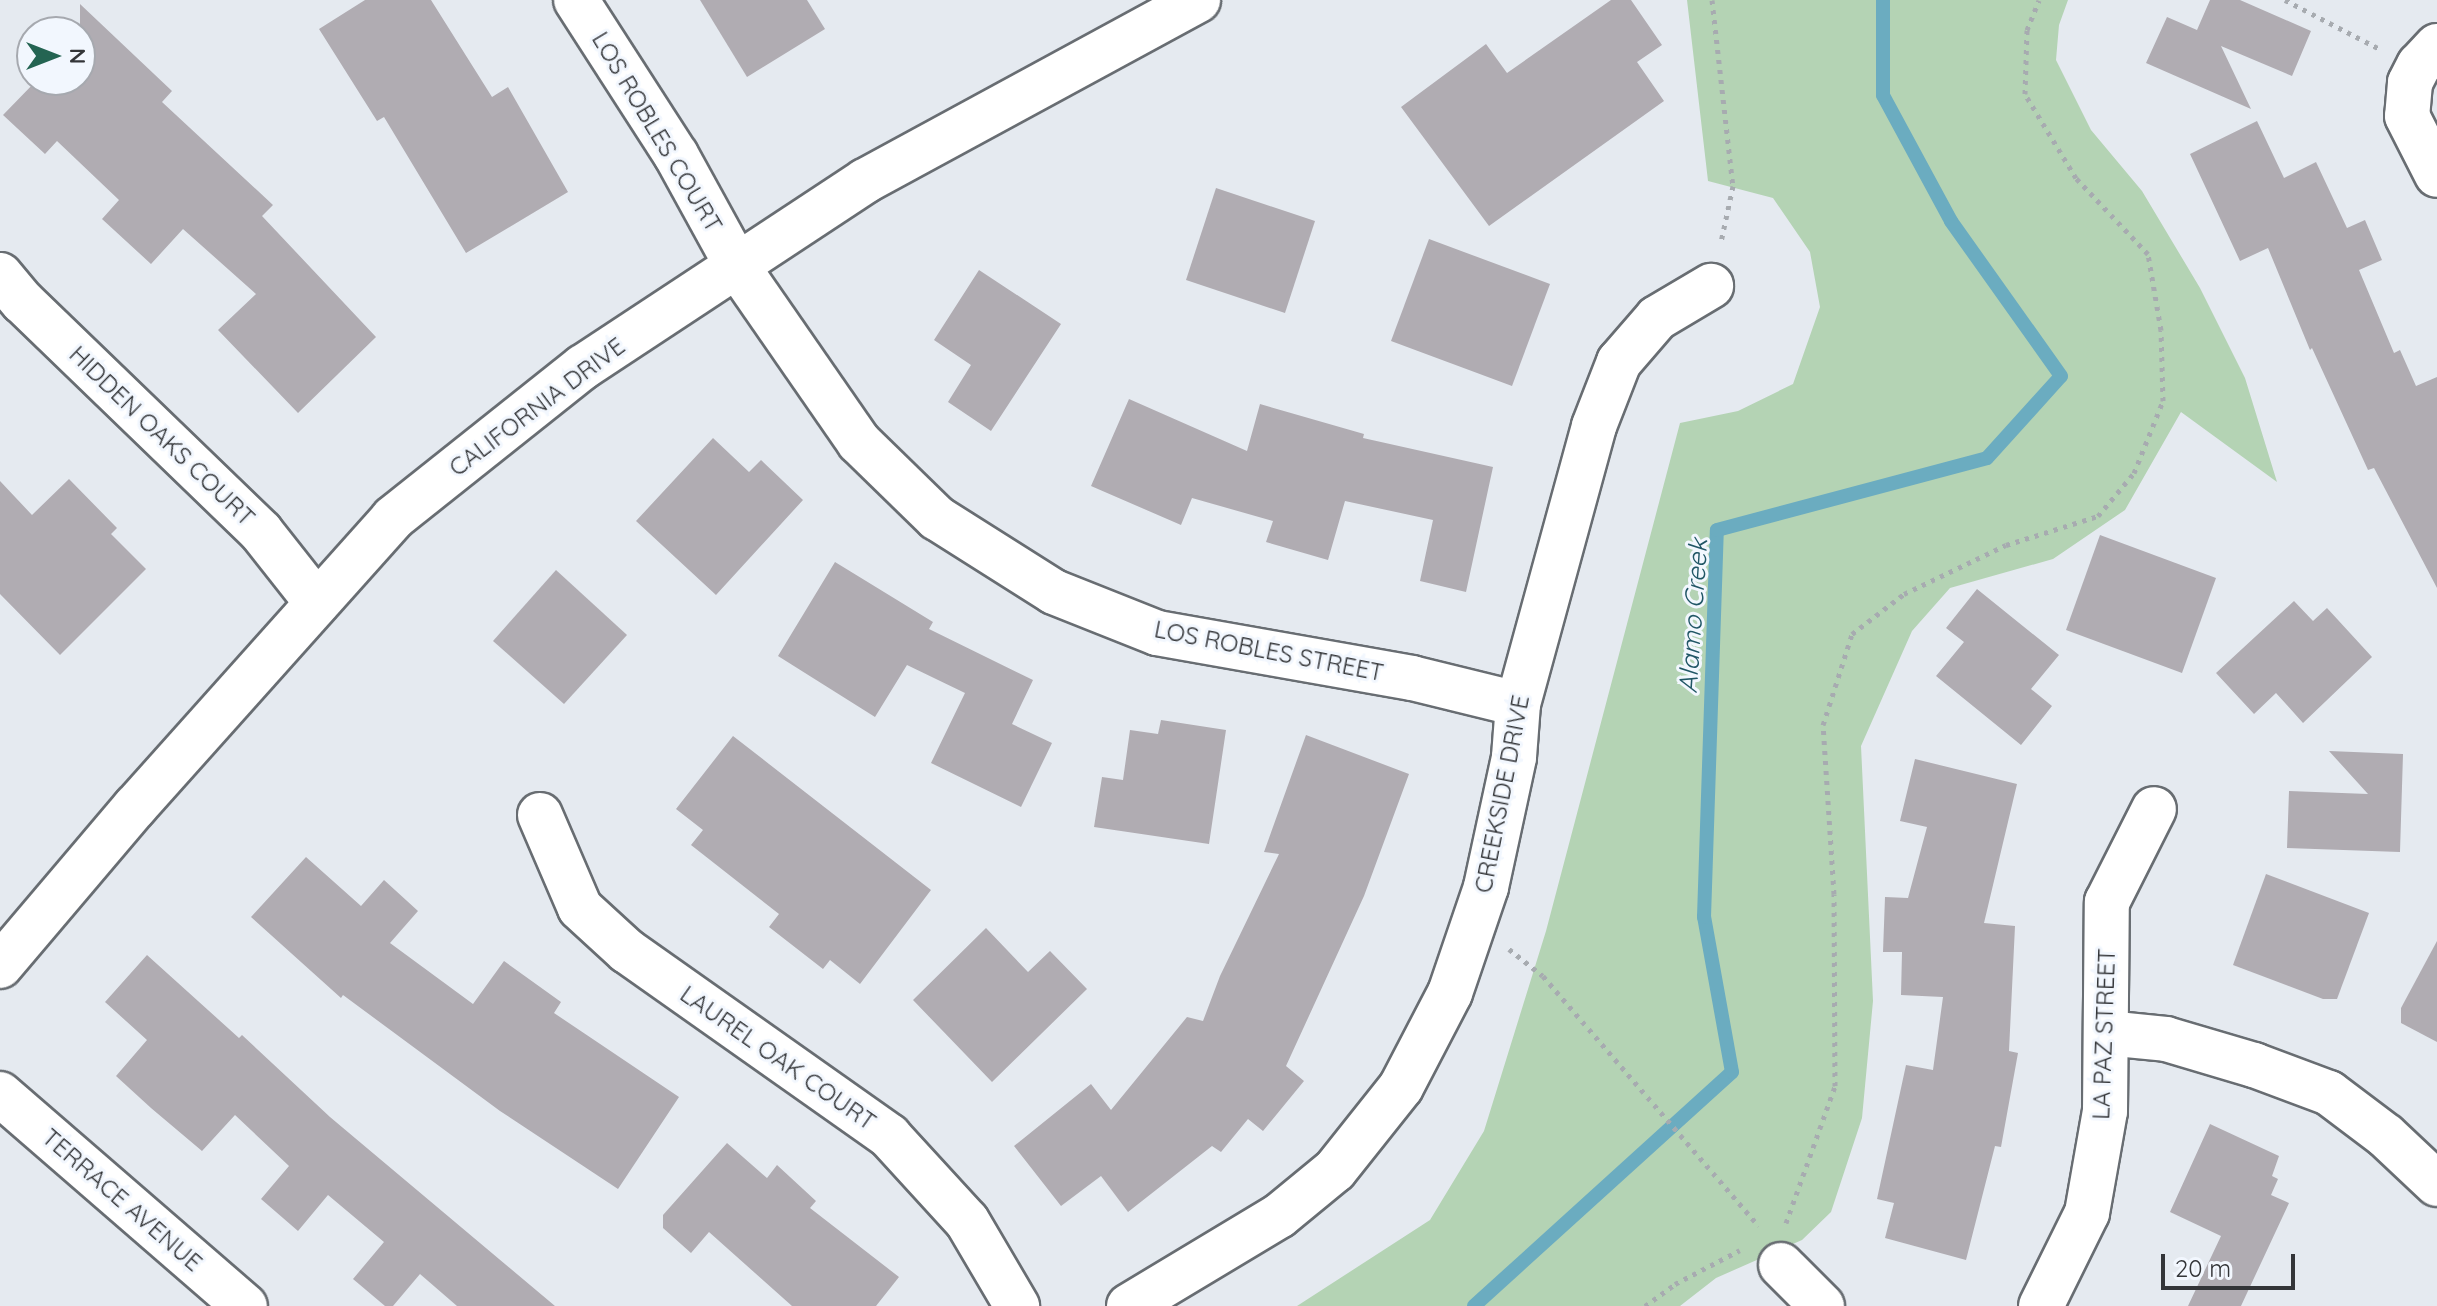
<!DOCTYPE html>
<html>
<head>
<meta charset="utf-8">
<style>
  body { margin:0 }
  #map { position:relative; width:2437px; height:1306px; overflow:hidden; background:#e5eaf0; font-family:Quicksand,sans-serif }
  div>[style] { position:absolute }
  .green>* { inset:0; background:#b4d3b4 }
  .stream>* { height:14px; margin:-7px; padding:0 7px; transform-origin:7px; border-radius:7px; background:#6bacc0 }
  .building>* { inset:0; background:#b0acb2 }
  .path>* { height:5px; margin-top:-2.5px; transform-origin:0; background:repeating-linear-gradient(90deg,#a7abb0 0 4px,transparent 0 10px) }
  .roads { filter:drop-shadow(2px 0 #686d72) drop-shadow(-2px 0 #686d72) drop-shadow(0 2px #686d72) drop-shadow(0 -2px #686d72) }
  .street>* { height:44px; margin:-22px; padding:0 22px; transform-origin:22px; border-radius:22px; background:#fff }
  .secondary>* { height:44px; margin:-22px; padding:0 22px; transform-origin:22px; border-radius:22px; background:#fff }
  span { translate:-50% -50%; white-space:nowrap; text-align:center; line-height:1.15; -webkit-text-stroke:6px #f2f7fe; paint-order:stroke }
  .street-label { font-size:24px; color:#333538 }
  .water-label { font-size:26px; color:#205665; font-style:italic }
  .north { position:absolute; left:16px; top:16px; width:80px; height:80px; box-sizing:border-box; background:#f2f7fe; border:2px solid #a6a9af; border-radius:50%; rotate:90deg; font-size:22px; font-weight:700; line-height:32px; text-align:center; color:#333538 }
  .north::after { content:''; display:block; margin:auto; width:28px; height:36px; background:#246452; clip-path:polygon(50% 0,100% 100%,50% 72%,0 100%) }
  .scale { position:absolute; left:2161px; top:1254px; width:134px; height:36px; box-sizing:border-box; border:4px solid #333538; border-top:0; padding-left:10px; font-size:24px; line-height:28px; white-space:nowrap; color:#333538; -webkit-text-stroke:6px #f2f7fe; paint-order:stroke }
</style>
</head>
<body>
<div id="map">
  <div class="green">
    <i style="clip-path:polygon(1687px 0,2068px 0,2059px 25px,2056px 60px,2091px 130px,2142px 191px,2200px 288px,2245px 378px,2277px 482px,2181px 412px,2125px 510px,2053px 559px,1950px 588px,1912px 631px,1861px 746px,1873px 1001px,1862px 1118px,1831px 1212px,1802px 1240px,1716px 1278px,1680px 1306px,1297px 1306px,1430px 1220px,1484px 1131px,1546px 931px,1680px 423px,1738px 411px,1793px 384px,1820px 307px,1810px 252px,1773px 198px,1708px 181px)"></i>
  </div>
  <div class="stream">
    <i style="left:1474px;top:1306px;width:348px;rotate:-42.2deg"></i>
    <i style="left:1732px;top:1072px;width:158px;rotate:-100.2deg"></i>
    <i style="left:1704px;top:917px;width:387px;rotate:-88.1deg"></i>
    <i style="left:1717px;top:530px;width:279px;rotate:-14.9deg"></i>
    <i style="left:1987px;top:458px;width:110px;rotate:-47.9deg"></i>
    <i style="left:2061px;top:376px;width:190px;rotate:-125.4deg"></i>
    <i style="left:1951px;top:221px;width:143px;rotate:-118.4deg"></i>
    <i style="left:1883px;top:95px;width:95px;rotate:-90deg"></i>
  </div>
  <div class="building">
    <i style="clip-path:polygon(365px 0,431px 0,492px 97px,508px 87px,568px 192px,466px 253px,384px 117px,377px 121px,319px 29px)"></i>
    <i style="clip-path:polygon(700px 0,807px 0,825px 29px,747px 77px)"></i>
    <i style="clip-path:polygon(1611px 0,1631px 0,1662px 45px,1637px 62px,1664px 101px,1489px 226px,1401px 107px,1486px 44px,1507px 73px)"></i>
    <i style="clip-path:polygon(2210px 0,2240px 0,2311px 31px,2292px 76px,2221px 46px,2251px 109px,2146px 63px,2167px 17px,2197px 30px)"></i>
    <i style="clip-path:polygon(80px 4px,172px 91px,162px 102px,273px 205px,262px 216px,376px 337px,298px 413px,218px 330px,256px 294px,183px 229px,151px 264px,102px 219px,119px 200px,57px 141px,45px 154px,3px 115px,37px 80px,80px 80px)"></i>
    <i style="clip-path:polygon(2257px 121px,2284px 178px,2316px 162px,2347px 228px,2365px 220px,2382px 260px,2359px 270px,2394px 353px,2400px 350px,2416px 386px,2437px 377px,2437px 588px,2374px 468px,2368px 470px,2312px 348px,2310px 350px,2268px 248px,2240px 261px,2190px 154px)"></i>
    <i style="clip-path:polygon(1216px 188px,1315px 221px,1285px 313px,1186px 280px)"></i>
    <i style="clip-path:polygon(1429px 239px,1550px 284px,1512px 386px,1391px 341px)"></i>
    <i style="clip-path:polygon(979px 270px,1061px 324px,991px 431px,948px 402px,971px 365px,934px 340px)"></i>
    <i style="clip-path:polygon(1129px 399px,1247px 451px,1260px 404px,1364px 434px,1363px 438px,1493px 467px,1466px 592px,1420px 581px,1433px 520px,1345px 501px,1328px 560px,1266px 542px,1273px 521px,1192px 498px,1181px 525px,1091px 486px)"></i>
    <i style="clip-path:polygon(713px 438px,749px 472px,761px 460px,803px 500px,716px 595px,636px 521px)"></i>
    <i style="clip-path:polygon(69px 479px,117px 528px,111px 534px,146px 569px,60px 655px,0 594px,0 481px,32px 515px)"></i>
    <i style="clip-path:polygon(2100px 535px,2216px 578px,2182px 673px,2066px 630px)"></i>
    <i style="clip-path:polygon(835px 562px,933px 622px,929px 629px,1033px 680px,1012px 724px,1052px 743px,1021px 807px,931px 763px,965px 693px,907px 665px,875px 717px,778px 656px)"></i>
    <i style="clip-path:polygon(556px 570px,627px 635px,564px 704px,493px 641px)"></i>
    <i style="clip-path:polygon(1977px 589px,2059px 655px,2031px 689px,2052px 706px,2021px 745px,1936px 676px,1964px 642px,1946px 628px)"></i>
    <i style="clip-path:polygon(2294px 601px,2313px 621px,2327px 608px,2372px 657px,2303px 723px,2276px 693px,2254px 714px,2216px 673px)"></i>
    <i style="clip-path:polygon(1161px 720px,1226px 730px,1209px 844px,1094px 827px,1102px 777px,1123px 780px,1130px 730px,1158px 734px)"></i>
    <i style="clip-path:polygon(1306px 735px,1409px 774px,1364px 896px,1286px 1066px,1304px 1081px,1263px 1131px,1248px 1119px,1221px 1152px,1212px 1146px,1128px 1212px,1101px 1176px,1061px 1206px,1014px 1146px,1091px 1084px,1111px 1110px,1187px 1017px,1203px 1021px,1220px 976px,1279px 854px,1264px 852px)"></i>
    <i style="clip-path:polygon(733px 736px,931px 890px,860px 984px,830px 960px,823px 969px,769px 927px,779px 914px,691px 845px,703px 830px,676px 809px)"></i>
    <i style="clip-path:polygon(2329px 751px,2403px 754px,2400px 852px,2287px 848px,2289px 791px,2368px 794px)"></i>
    <i style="clip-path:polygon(1915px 759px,2017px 784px,1984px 923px,2015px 926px,2009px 1051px,2018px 1053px,2001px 1147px,1995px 1146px,1966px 1260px,1885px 1238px,1894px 1203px,1877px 1199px,1906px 1065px,1933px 1070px,1943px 997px,1901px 995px,1902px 952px,1883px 952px,1885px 897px,1908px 898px,1927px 827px,1900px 821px)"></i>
    <i style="clip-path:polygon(306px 857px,361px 906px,384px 880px,418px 911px,390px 943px,473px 1004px,504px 961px,561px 1002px,554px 1013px,679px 1097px,618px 1189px,500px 1111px,343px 995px,341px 998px,251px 917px)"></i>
    <i style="clip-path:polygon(2266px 874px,2369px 913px,2337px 999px,2323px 999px,2233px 965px)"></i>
    <i style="clip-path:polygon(986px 928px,1028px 972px,1050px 951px,1087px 989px,992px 1082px,913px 1000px)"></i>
    <i style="clip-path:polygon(2437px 941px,2437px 1042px,2401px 1023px,2401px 1008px)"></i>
    <i style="clip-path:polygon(147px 955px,239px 1038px,242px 1035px,330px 1117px,555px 1306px,457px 1306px,420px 1274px,393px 1306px,385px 1306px,353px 1279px,384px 1242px,328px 1195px,298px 1231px,261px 1199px,289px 1166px,235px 1115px,202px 1151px,151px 1108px,116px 1076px,147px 1040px,105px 1002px)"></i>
    <i style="clip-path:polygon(2210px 1124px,2279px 1156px,2272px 1176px,2278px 1179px,2271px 1195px,2289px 1203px,2241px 1306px,2188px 1306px,2221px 1236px,2170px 1212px)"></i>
    <i style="clip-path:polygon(727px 1143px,767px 1178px,777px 1165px,816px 1201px,810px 1208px,899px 1277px,876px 1306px,792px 1306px,709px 1232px,691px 1253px,663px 1228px,663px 1215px)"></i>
  </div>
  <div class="path">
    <i style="left:1712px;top:0;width:187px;rotate:83.6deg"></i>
    <i style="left:1733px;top:186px;width:57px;rotate:102.1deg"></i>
    <i style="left:2285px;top:0;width:105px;rotate:27.3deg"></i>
    <i style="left:1509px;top:949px;width:43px;rotate:38.5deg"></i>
    <i style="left:1543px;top:976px;width:330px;rotate:49.2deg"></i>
    <i style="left:1786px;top:1223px;width:145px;rotate:-70.3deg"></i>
    <i style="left:1835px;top:1086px;width:192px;rotate:-90.3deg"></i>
    <i style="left:1834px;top:894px;width:169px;rotate:-93.7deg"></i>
    <i style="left:1823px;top:725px;width:96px;rotate:-72.3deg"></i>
    <i style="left:1852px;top:634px;width:66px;rotate:-37.6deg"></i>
    <i style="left:1904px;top:594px;width:113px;rotate:-25.7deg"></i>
    <i style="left:2006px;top:545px;width:96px;rotate:-17.5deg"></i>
    <i style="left:2098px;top:516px;width:56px;rotate:-50.1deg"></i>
    <i style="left:2134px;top:473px;width:78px;rotate:-68.1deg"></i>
    <i style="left:2163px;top:401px;width:71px;rotate:-91.6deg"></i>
    <i style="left:2161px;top:330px;width:77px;rotate:-99.7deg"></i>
    <i style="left:2148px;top:254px;width:105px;rotate:-133.5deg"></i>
    <i style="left:2076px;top:178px;width:98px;rotate:-121.3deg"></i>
    <i style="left:2025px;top:94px;width:64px;rotate:-88.2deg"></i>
    <i style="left:2027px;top:30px;width:32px;rotate:-68deg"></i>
    <i style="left:1645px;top:1306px;width:37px;rotate:-36deg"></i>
    <i style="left:1675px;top:1284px;width:73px;rotate:-27.6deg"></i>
  </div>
  <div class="roads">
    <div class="street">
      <i style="left:576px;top:0;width:184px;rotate:57.2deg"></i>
      <i style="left:676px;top:155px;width:127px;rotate:61.2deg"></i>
      <i style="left:737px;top:266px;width:214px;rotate:55.3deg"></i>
      <i style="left:859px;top:442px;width:109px;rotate:44.3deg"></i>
      <i style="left:937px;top:518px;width:138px;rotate:32.3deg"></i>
      <i style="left:1054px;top:592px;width:111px;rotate:21.7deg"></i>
      <i style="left:1157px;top:633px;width:259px;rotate:10deg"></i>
      <i style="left:1412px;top:678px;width:109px;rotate:13.8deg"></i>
      <i style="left:2437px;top:46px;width:26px;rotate:133deg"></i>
      <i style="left:2419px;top:65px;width:20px;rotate:117deg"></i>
      <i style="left:2410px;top:83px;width:33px;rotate:95deg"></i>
      <i style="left:2407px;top:116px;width:66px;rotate:63deg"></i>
      <i style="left:0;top:275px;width:35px;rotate:50deg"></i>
      <i style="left:23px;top:302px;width:331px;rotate:44deg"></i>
      <i style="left:261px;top:532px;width:90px;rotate:51.7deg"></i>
      <i style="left:540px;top:815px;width:101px;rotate:66.7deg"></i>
      <i style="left:580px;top:908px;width:64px;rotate:42.5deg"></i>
      <i style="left:627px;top:951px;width:321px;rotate:35.2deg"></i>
      <i style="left:889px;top:1136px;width:115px;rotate:47.5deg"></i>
      <i style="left:967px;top:1221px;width:99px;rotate:59.5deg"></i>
      <i style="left:2106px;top:1033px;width:60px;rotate:5.7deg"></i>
      <i style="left:2166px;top:1039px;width:92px;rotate:16.5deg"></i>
      <i style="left:2254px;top:1065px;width:80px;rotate:20.5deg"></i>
      <i style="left:2329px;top:1093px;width:71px;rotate:37deg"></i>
      <i style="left:2386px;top:1136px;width:70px;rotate:43.3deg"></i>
      <i style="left:0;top:1094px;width:324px;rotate:40.9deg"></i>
      <i style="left:1781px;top:1265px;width:58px;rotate:45deg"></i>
      <i style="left:1129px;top:1306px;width:175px;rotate:-31deg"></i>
      <i style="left:1279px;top:1216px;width:72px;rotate:-39.4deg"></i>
      <i style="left:1335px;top:1170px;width:106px;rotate:-51.5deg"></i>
      <i style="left:1401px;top:1087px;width:106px;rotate:-62.5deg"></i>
      <i style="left:1450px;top:993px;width:112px;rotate:-71.2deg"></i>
      <i style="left:1486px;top:887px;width:133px;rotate:-77.8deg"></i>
      <i style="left:1514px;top:757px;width:53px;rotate:-85.7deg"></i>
      <i style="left:1518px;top:704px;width:288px;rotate:-74.7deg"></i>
      <i style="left:1594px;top:426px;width:69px;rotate:-68.7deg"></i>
      <i style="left:1619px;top:362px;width:58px;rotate:-49.2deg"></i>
      <i style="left:1657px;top:318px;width:63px;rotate:-30.7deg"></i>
      <i style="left:2041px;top:1306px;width:104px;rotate:-63.7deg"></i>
      <i style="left:2087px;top:1213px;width:104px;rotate:-80deg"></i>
      <i style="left:2105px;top:1111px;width:209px;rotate:-89.5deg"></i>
      <i style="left:2107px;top:902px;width:104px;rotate:-63.2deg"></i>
    </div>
    <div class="secondary">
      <i style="left:0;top:966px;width:209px;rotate:-49.7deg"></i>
      <i style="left:135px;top:807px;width:387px;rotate:-48.2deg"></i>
      <i style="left:393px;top:518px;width:243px;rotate:-38.5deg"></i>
      <i style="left:583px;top:367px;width:338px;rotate:-33.4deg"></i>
      <i style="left:865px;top:181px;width:379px;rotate:-28.5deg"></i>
    </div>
  </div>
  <div class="street-label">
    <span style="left:657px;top:132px;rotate:59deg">LOS ROBLES COURT</span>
    <span style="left:537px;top:407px;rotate:-37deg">CALIFORNIA DRIVE</span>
    <span style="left:162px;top:436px;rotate:44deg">HIDDEN OAKS COURT</span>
    <span style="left:1269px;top:651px;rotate:11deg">LOS ROBLES STREET</span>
    <span style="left:1502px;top:794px;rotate:-79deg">CREEKSIDE DRIVE</span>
    <span style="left:2104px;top:1034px;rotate:-88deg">LA PAZ STREET</span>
    <span style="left:778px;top:1058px;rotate:35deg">LAUREL OAK COURT</span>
    <span style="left:122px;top:1200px;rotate:41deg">TERRACE AVENUE</span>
  </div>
  <div class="water-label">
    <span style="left:1693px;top:616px;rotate:-86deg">Alamo Creek</span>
  </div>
  <div class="north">N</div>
  <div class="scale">20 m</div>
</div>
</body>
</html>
